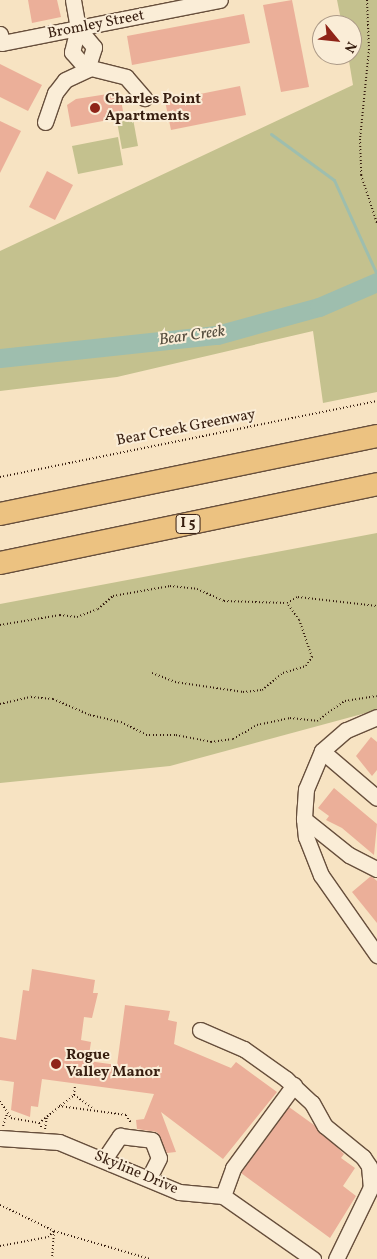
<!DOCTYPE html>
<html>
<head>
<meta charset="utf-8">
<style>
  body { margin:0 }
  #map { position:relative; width:377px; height:1259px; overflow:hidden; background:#f7e3c2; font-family:Vollkorn,serif }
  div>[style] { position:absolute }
  .green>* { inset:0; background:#c4c18e }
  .stream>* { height:3px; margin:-1.5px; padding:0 1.5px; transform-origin:1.5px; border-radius:1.5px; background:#9ebeae }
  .river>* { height:19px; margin:-9.5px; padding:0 9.5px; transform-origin:9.5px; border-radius:9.5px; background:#9ebeae }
  .building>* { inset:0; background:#ebaf99 }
  .path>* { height:2px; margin-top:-1px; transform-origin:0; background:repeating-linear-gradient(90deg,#371e10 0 1px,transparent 0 3.5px) }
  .roads { filter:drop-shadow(1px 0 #674f3c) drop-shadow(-1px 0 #674f3c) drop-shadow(0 1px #674f3c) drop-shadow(0 -1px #674f3c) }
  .minor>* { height:15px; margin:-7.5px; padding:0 7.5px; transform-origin:7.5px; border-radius:7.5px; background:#faedd7 }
  .highway>* { height:22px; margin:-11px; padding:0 11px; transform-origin:11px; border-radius:11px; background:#ecc281 }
  .dots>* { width:14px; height:14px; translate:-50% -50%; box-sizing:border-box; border:2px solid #faedd7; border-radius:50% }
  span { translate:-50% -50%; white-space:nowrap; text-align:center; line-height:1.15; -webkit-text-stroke:4px #faedd7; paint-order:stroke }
  .shield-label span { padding:1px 4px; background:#faedd7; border:1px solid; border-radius:4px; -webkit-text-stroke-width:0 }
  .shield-label { font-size:14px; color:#371e10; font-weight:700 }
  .street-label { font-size:15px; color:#371e10 }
  .poi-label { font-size:15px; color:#371e10; font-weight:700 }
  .left { translate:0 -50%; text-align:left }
  .water-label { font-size:16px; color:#564e3f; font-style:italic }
  .north { position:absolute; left:312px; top:15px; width:50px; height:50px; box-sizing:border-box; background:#faedd7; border:1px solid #ac9a87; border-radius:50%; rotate:118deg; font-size:14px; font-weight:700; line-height:20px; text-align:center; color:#371e10 }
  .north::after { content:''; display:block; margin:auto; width:18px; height:22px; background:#8f2418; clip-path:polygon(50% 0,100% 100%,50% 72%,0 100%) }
</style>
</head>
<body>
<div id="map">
  <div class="green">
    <i style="clip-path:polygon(337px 0,377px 0,377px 392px,323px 403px,313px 331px,117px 377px,0 391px,0 251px,353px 85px,348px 55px,352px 55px,352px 25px,342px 25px)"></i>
    <i style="clip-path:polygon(133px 119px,138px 146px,122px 149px,117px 122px)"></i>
    <i style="clip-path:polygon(118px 137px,123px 165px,78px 174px,72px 146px)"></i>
    <i style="clip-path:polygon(377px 533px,377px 710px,170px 766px,0 783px,0 604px)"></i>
  </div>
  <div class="stream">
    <i style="left:271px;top:134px;width:78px;rotate:36.1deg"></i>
    <i style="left:334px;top:180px;width:104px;rotate:65.6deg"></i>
  </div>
  <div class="river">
    <i style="left:0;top:358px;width:218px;rotate:-6.1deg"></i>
    <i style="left:217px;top:335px;width:106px;rotate:-15.4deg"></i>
    <i style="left:319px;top:307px;width:63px;rotate:-23.3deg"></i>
  </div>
  <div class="building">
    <i style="clip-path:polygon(28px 0,57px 0,61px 17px,32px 23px)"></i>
    <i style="clip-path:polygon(292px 0,309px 87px,281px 92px,263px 5px)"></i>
    <i style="clip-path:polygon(244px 14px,250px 43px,132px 65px,127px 36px)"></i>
    <i style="clip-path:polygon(0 64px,42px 85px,28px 111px,0 97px)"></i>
    <i style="clip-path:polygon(240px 86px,246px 115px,171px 130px,165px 101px)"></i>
    <i style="clip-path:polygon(114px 93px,120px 94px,124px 117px,71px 127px,67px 105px,76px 99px)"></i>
    <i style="clip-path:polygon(0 121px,21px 131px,0 173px)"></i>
    <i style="clip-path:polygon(47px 171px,73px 185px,55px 220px,29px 207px)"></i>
    <i style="clip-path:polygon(371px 737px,377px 742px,377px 770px,372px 776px,356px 756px)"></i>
    <i style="clip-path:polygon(334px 788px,377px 824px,374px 855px,342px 828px,326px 820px,329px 816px,318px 808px)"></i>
    <i style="clip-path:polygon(371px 876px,377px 881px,377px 923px,352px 892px)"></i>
    <i style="clip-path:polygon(32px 969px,95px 980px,93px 993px,98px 993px,92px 1018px,84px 1017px,81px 1040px,91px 1042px,88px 1061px,117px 1065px,125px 1005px,170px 1011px,168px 1020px,177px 1022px,174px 1044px,231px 1068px,236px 1062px,277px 1092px,223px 1159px,161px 1112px,176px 1152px,167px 1153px,157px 1132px,137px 1129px,136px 1120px,144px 1119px,154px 1094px,42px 1079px,38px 1107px,31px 1106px,30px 1117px,11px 1110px,14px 1082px,0 1080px,0 1037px,16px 1040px,23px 990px,29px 991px)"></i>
    <i style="clip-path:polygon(289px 1107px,314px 1125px,344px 1154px,341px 1158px,355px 1168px,343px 1186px,356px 1196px,330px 1238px,241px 1173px)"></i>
  </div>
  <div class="path">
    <i style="left:367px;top:0;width:49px;rotate:87.7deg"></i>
    <i style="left:369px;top:49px;width:90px;rotate:95.7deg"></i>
    <i style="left:360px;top:139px;width:36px;rotate:88deg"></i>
    <i style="left:361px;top:175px;width:51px;rotate:71.6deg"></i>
    <i style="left:0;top:477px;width:385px;rotate:-11.4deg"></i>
    <i style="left:0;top:625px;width:61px;rotate:-9.5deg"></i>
    <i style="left:60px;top:615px;width:17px;rotate:7deg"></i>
    <i style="left:77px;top:617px;width:22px;rotate:-21deg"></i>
    <i style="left:98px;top:609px;width:20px;rotate:-41deg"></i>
    <i style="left:113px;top:596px;width:58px;rotate:-10deg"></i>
    <i style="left:170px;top:586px;width:27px;rotate:6deg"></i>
    <i style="left:197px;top:589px;width:30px;rotate:24deg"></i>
    <i style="left:224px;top:601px;width:63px;rotate:1.8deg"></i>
    <i style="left:287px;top:603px;width:13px;rotate:-29deg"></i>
    <i style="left:298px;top:597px;width:80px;rotate:6.5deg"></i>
    <i style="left:152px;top:673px;width:25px;rotate:21deg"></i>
    <i style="left:175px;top:682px;width:69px;rotate:8.4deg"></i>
    <i style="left:243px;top:692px;width:19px;rotate:-6deg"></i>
    <i style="left:262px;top:690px;width:27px;rotate:-39deg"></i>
    <i style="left:283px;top:673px;width:24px;rotate:-17deg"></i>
    <i style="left:306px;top:666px;width:11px;rotate:-56deg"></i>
    <i style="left:312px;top:657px;width:39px;rotate:-109deg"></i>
    <i style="left:299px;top:620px;width:21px;rotate:-125deg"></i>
    <i style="left:0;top:704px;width:32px;rotate:-13deg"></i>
    <i style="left:31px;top:697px;width:22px;rotate:5deg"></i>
    <i style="left:53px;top:699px;width:40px;rotate:23.4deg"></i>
    <i style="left:90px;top:715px;width:32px;rotate:13deg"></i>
    <i style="left:121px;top:722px;width:28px;rotate:27deg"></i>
    <i style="left:146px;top:735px;width:30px"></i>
    <i style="left:176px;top:735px;width:36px;rotate:11deg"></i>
    <i style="left:211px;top:742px;width:22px;rotate:-8deg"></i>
    <i style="left:233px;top:739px;width:28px;rotate:-30deg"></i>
    <i style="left:257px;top:725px;width:34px;rotate:-12deg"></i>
    <i style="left:290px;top:718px;width:27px;rotate:6deg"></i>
    <i style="left:317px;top:721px;width:34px;rotate:-36deg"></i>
    <i style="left:345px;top:701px;width:32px;rotate:-9deg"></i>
    <i style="left:74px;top:1095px;width:24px;rotate:35deg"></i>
    <i style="left:0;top:1101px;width:20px;rotate:57deg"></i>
    <i style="left:11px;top:1118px;width:28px;rotate:10deg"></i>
    <i style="left:39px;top:1123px;width:6px;rotate:59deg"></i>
    <i style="left:59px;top:1106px;width:68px;rotate:7.7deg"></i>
    <i style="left:126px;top:1115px;width:9px;rotate:58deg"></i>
    <i style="left:39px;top:1123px;width:45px;rotate:-38.7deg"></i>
    <i style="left:74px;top:1095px;width:9px;rotate:-84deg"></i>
    <i style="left:3px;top:1126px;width:13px;rotate:-72deg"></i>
    <i style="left:45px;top:1129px;width:12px;rotate:-81deg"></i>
    <i style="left:0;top:1205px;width:60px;rotate:25.7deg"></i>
    <i style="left:54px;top:1231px;width:28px;rotate:94deg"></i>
    <i style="left:0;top:1246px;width:49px;rotate:-10.6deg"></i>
    <i style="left:48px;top:1237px;width:8px;rotate:-45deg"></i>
    <i style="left:54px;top:1231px;width:100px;rotate:16.3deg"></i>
  </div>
  <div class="roads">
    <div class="minor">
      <i style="left:73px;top:0;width:28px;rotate:80deg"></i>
      <i style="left:78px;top:28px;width:25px;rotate:104deg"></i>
      <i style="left:72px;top:52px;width:23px;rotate:49deg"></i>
      <i style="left:87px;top:69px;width:23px;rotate:-72deg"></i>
      <i style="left:94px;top:47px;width:25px;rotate:-130deg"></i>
      <i style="left:0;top:34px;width:9px;rotate:77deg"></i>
      <i style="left:2px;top:43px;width:222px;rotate:-11.2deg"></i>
      <i style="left:45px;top:122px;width:31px;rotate:-71deg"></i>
      <i style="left:55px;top:93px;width:16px;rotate:-52deg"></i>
      <i style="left:65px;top:80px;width:29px;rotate:-25deg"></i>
      <i style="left:91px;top:68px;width:36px;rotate:14deg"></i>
      <i style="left:126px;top:77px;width:28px;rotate:49deg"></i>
      <i style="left:377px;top:717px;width:34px;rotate:157deg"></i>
      <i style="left:346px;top:730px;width:32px;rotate:139deg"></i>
      <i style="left:322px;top:751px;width:41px;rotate:112.8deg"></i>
      <i style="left:306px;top:789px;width:30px;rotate:94deg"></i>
      <i style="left:304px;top:819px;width:18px;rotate:84deg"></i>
      <i style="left:306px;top:837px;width:41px;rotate:68.5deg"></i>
      <i style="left:321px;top:875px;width:98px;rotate:55deg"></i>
      <i style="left:322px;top:751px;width:72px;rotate:40.5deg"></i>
      <i style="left:304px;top:819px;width:58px;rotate:38.7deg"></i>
      <i style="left:349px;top:855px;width:31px;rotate:27deg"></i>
      <i style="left:200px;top:1030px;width:48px;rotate:23.4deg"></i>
      <i style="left:244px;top:1049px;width:52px;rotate:35.5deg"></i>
      <i style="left:286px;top:1079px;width:35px;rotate:43deg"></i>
      <i style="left:312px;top:1103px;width:26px;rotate:61deg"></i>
      <i style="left:325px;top:1126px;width:49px;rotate:39.2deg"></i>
      <i style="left:363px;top:1157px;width:11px;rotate:56deg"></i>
      <i style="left:369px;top:1166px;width:21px;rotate:85deg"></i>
      <i style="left:371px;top:1187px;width:80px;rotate:115.9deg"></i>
      <i style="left:0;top:1138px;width:59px;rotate:3.9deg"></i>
      <i style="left:59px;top:1142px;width:130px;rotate:22.6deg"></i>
      <i style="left:179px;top:1192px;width:44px;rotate:5.2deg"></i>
      <i style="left:223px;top:1196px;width:110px;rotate:35deg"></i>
      <i style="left:105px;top:1158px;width:27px;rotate:-56deg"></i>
      <i style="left:120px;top:1136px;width:32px;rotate:7deg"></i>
      <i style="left:152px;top:1140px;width:19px;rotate:69deg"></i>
      <i style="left:159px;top:1158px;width:22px;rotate:117deg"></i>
      <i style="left:223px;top:1196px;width:30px;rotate:-70deg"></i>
      <i style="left:233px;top:1168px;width:103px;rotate:-53.7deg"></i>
    </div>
    <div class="highway">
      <i style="left:0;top:514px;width:385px;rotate:-11.7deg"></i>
      <i style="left:0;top:563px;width:385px;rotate:-11.8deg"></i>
    </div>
  </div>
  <div class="dots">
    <i style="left:95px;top:108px;background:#8f2418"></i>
    <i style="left:56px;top:1064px;background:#8f2418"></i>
  </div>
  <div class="shield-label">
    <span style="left:188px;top:524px">I 5</span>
  </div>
  <div class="street-label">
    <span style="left:96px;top:25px;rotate:-11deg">Bromley Street</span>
    <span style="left:186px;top:428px;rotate:-11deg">Bear Creek Greenway</span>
    <span style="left:136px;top:1173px;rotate:23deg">Skyline Drive</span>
  </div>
  <div class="poi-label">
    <span class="left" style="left:105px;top:108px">Charles Point<br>Apartments</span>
    <span class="left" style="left:66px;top:1064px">Rogue<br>Valley Manor</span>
  </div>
  <div class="water-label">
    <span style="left:192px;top:336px;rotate:-8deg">Bear Creek</span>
  </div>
  <div class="north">N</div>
</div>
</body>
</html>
